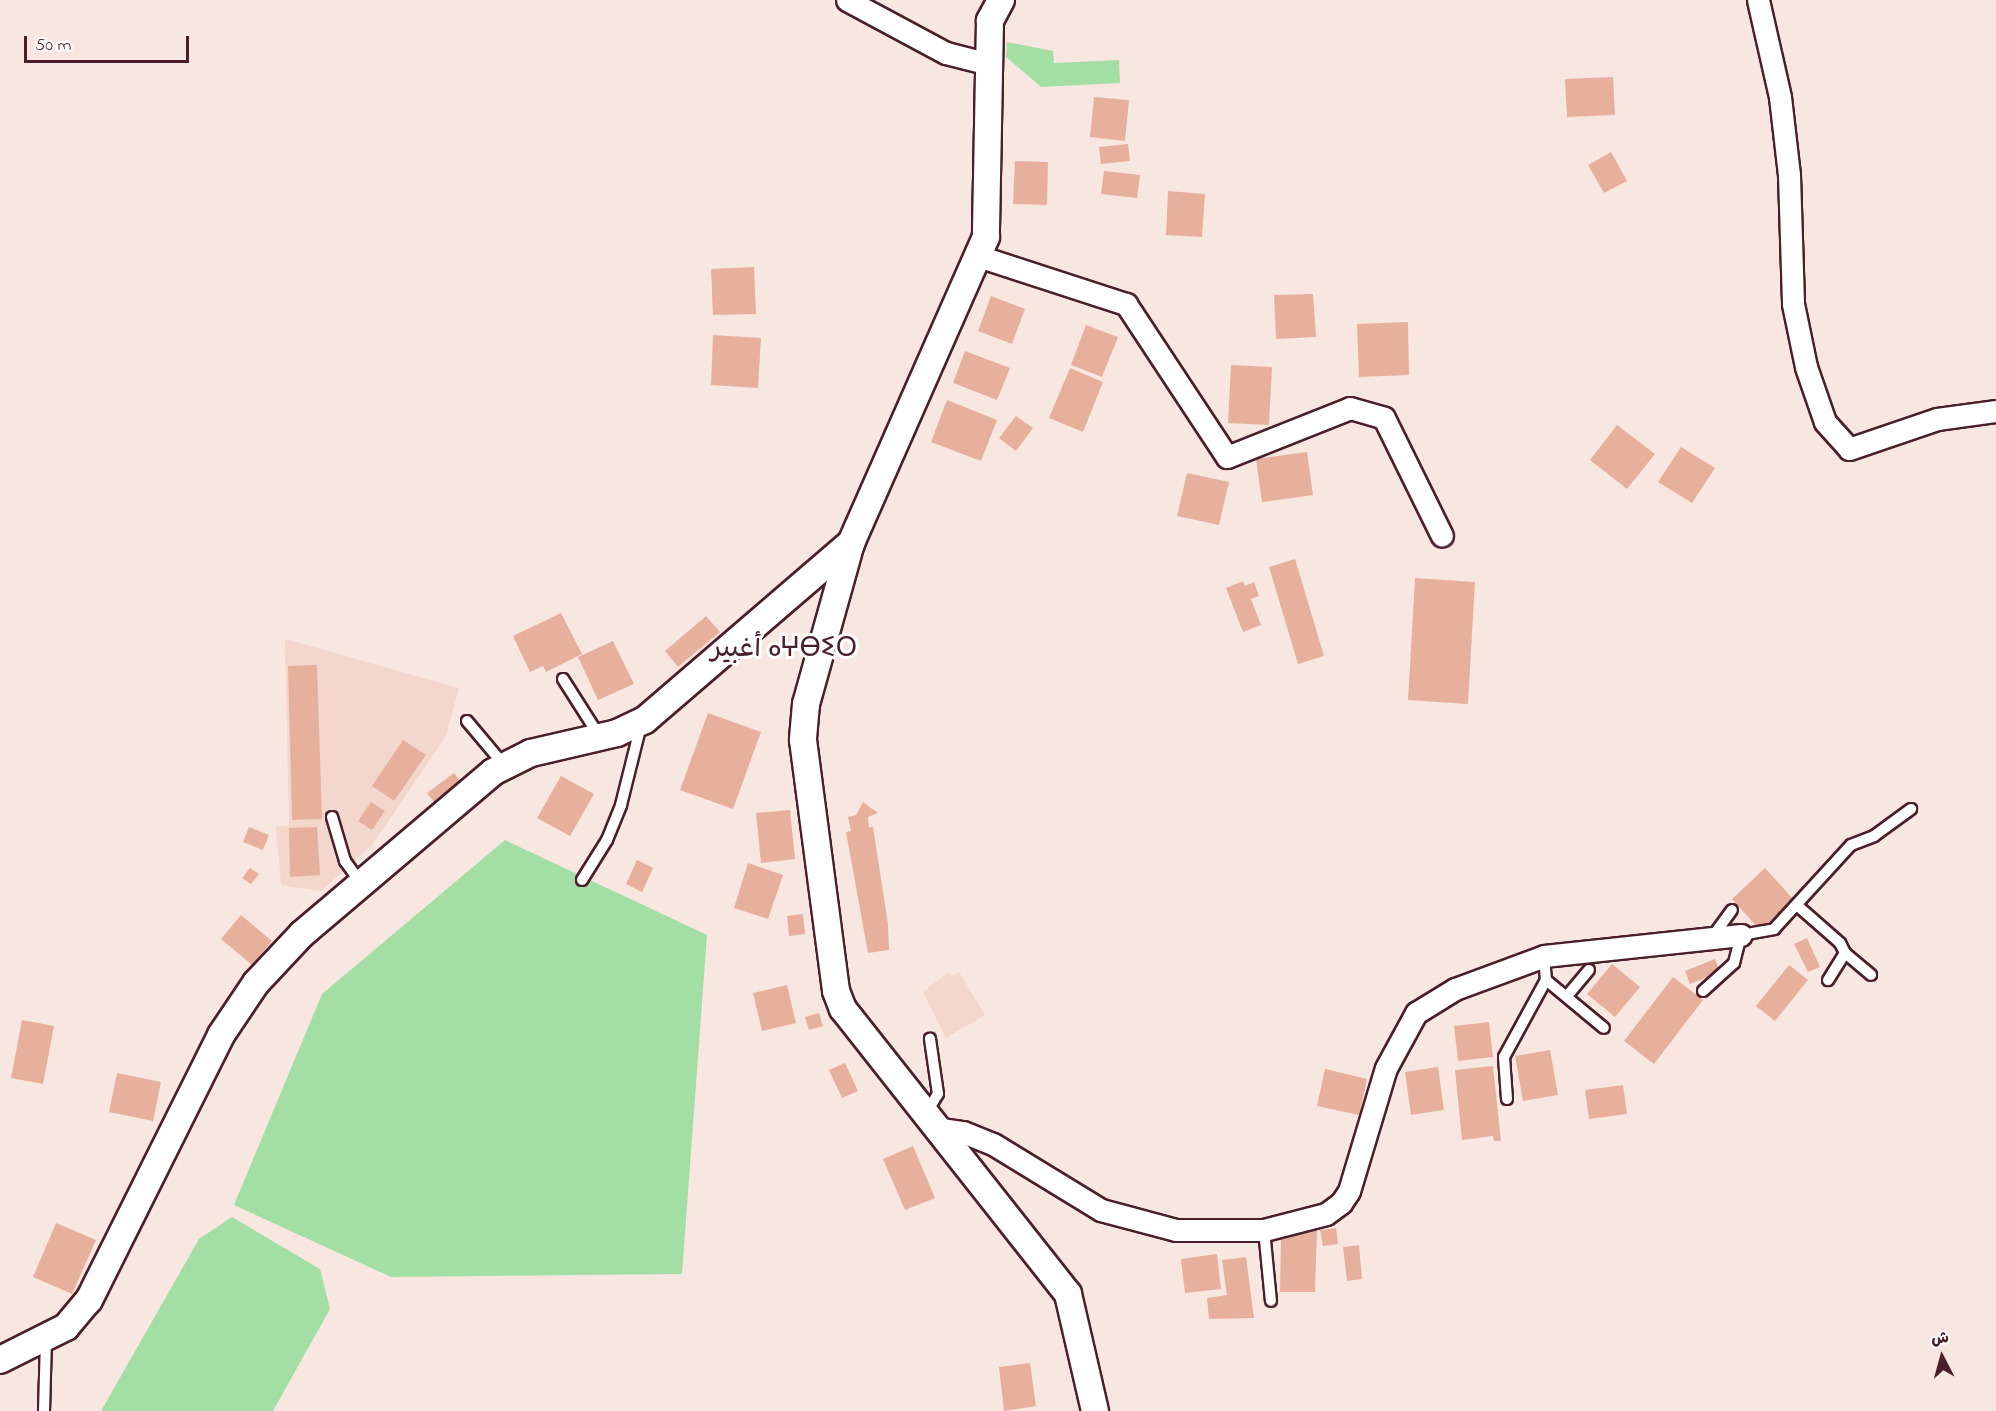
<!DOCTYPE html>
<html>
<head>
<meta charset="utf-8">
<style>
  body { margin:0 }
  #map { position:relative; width:1996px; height:1411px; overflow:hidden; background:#f8e7e1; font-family:"Indie Flower","Playpen Sans Arabic","Noto Sans Tifinagh",sans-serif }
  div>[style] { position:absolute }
  .built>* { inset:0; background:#f3d6cc }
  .green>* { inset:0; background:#a3dea4 }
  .building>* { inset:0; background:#e7b09c }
  .roads { filter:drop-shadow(2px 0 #4a1f2b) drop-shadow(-2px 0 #4a1f2b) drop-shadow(0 2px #4a1f2b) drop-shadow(0 -2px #4a1f2b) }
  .service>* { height:10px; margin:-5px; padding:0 5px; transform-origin:5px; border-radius:5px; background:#fff }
  .minor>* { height:21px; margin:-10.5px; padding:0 10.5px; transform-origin:10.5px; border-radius:10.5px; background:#fff }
  .tertiary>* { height:26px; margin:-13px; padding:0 13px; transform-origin:13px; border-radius:13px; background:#fff }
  span { translate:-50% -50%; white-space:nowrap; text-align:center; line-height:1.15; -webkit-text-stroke:6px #fff; paint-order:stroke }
  .quarter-label { font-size:28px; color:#4a1f2b }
  .north { position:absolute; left:1912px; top:1327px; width:60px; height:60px; -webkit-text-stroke:4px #fff; paint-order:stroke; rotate:354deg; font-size:16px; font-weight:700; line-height:24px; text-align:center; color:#4a1f2b }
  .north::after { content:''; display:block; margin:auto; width:21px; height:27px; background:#4a1f2b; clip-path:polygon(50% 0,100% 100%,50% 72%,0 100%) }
  .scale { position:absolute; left:24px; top:36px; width:165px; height:27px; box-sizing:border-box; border:3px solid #4a1f2b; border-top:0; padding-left:8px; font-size:18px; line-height:21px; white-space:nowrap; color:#4a1f2b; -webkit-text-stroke:4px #fff; paint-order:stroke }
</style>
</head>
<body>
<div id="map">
  <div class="built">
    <i style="clip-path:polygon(285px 639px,459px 688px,446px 736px,372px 845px,321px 891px,281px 885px,276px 827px,289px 826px)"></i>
    <i style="clip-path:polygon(949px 972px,952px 976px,959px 972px,985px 1015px,946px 1038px,923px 992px)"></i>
  </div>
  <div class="green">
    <i style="clip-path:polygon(1007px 42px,1053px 51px,1054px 63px,1119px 60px,1120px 83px,1041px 87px,1006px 57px)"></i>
    <i style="clip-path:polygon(505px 840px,707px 935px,682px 1274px,391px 1277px,234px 1205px,322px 994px)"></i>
    <i style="clip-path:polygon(232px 1217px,320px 1269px,330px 1309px,273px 1411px,101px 1411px,199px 1239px)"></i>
  </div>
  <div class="building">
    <i style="clip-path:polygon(1613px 77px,1615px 115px,1567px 117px,1565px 79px)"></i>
    <i style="clip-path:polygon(1094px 97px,1129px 100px,1125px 141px,1090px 137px)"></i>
    <i style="clip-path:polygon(1128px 144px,1130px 161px,1101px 164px,1099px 147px)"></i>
    <i style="clip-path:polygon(1611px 152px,1627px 181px,1604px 193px,1588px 165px)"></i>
    <i style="clip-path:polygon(1015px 161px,1048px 162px,1047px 205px,1013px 204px)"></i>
    <i style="clip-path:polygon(1104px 171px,1140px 175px,1137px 198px,1101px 194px)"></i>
    <i style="clip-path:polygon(1168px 191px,1205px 194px,1202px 237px,1166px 235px)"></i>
    <i style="clip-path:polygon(754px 267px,756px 314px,713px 315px,711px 269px)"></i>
    <i style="clip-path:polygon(1313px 294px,1316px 337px,1276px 339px,1274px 295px)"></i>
    <i style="clip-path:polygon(991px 296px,1025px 309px,1012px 344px,978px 331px)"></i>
    <i style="clip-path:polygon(1408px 322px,1409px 375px,1359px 377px,1357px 324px)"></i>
    <i style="clip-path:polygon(1086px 325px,1118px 337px,1102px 377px,1071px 365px)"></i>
    <i style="clip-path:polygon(713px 335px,761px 338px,758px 388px,711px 385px)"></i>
    <i style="clip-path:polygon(965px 351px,1010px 368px,997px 400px,953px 383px)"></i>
    <i style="clip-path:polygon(1231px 365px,1272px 367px,1269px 425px,1228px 423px)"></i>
    <i style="clip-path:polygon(1070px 368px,1103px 382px,1083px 432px,1049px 418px)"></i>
    <i style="clip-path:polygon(947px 400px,997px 420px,981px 461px,931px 442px)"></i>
    <i style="clip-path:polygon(1016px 416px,1033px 428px,1016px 451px,999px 438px)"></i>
    <i style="clip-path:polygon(1617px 425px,1655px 454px,1627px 489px,1590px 460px)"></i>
    <i style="clip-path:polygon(1681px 447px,1715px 468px,1692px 503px,1658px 482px)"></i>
    <i style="clip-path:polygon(1307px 452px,1313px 495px,1262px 502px,1256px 459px)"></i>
    <i style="clip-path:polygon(1187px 473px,1229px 482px,1219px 525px,1177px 516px)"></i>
    <i style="clip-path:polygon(1295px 559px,1324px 656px,1298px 664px,1269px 567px)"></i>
    <i style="clip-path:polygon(1415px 578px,1475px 582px,1468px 704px,1408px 700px)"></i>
    <i style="clip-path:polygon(1243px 581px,1245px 586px,1254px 582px,1259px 596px,1251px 599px,1261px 625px,1243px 632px,1226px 588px)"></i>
    <i style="clip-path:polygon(561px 613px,582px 654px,546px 672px,543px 666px,530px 672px,513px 636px)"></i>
    <i style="clip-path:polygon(706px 616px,720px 632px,678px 667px,665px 651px)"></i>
    <i style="clip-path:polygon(613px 641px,634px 684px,598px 700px,578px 657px)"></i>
    <i style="clip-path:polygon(317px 665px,322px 819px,292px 820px,288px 666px)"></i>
    <i style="clip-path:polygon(708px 713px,761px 732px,733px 809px,680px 790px)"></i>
    <i style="clip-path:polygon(403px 740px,426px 755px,394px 801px,372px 786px)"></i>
    <i style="clip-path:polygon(454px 773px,460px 781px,434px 802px,427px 793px)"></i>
    <i style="clip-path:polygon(561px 776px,594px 794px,570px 836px,537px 818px)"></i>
    <i style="clip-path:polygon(371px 802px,385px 811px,372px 830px,358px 821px)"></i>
    <i style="clip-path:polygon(863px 802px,878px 813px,868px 817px,869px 827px,873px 827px,888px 924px,889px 950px,868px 953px,846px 832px,851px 831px,848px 817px,856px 815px)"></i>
    <i style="clip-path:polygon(790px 810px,795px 859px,761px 863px,756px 813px)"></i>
    <i style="clip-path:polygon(249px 827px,269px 835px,263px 850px,243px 842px)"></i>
    <i style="clip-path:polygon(317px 827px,320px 875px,290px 877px,289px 828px)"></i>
    <i style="clip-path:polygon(637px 860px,653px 868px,642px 892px,626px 884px)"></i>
    <i style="clip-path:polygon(748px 863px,783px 875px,768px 919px,734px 908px)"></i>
    <i style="clip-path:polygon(250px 868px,259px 874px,251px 884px,242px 878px)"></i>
    <i style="clip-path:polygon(1765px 868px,1794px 900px,1760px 930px,1732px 899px)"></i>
    <i style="clip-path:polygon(803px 914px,805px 934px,789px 936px,787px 916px)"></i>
    <i style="clip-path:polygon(241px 915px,272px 941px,252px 965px,221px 939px)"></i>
    <i style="clip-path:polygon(1807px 938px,1820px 967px,1808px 972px,1794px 944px)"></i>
    <i style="clip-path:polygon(1715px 959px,1720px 972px,1690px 984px,1685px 971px)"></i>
    <i style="clip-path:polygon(1612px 964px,1640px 987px,1615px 1017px,1587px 994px)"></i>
    <i style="clip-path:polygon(1789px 965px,1808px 980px,1775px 1021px,1756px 1006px)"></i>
    <i style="clip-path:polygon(1673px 977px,1703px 1000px,1654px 1064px,1624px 1041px)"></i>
    <i style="clip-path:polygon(787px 985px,796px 1023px,762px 1031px,753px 993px)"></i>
    <i style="clip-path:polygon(819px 1013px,823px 1026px,809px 1030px,805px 1017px)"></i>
    <i style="clip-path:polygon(22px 1020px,54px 1026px,43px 1084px,11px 1078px)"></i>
    <i style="clip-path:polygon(1489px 1022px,1493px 1057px,1458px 1061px,1454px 1026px)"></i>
    <i style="clip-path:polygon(1550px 1050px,1558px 1095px,1523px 1101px,1515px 1056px)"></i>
    <i style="clip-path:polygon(845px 1063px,858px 1091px,842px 1098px,829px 1070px)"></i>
    <i style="clip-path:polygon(1493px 1066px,1501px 1141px,1494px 1141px,1493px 1136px,1462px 1140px,1455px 1070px)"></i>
    <i style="clip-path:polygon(1438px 1067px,1444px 1110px,1411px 1115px,1405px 1072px)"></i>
    <i style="clip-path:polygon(1325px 1069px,1367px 1079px,1359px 1115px,1317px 1106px)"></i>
    <i style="clip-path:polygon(117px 1073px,161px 1082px,153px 1121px,109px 1112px)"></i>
    <i style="clip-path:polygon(1623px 1085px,1627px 1114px,1589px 1119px,1585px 1090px)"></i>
    <i style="clip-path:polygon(913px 1146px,935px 1198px,905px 1210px,883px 1159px)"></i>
    <i style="clip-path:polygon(56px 1223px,96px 1240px,72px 1294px,33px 1277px)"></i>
    <i style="clip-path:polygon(1336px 1228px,1338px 1244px,1323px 1246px,1320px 1230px)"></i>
    <i style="clip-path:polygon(1317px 1229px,1315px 1292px,1280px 1292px,1281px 1238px)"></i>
    <i style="clip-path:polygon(1359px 1245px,1362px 1279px,1347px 1281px,1343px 1247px)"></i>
    <i style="clip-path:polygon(1217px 1254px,1221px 1289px,1185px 1293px,1181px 1259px)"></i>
    <i style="clip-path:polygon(1246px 1257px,1254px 1318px,1209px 1319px,1207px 1298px,1227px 1295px,1222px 1260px)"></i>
    <i style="clip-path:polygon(1030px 1363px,1036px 1406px,1004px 1411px,999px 1367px)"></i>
  </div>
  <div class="roads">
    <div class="service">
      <i style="left:563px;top:679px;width:69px;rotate:57.5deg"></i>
      <i style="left:467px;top:721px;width:57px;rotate:49.9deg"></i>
      <i style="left:332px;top:817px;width:46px;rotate:73.5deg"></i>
      <i style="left:345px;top:861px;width:27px;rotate:54deg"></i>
      <i style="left:582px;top:880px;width:47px;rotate:-58deg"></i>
      <i style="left:607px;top:840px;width:38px;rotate:-68deg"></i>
      <i style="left:621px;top:805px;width:82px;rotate:-76deg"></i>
      <i style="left:1799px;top:907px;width:55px;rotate:41.3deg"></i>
      <i style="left:1840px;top:943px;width:11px;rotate:63deg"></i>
      <i style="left:1845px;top:953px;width:32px;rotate:122deg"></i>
      <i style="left:1713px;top:936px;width:32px;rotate:-54deg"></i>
      <i style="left:1845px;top:953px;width:34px;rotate:40deg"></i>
      <i style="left:1546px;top:980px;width:75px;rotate:39.6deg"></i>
      <i style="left:1703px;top:991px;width:42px;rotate:-42.1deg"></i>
      <i style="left:1734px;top:963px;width:29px;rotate:-76deg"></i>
      <i style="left:1741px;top:935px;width:34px;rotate:-10deg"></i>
      <i style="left:1774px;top:929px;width:114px;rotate:-47.5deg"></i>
      <i style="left:1851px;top:845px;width:25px;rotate:-21deg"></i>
      <i style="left:1874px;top:836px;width:46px;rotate:-36.1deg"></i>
      <i style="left:1567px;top:996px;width:34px;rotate:-50deg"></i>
      <i style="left:1507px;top:1099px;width:42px;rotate:-94.1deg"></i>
      <i style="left:1504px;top:1057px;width:88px;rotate:-61.4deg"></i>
      <i style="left:1546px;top:980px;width:24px;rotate:-95deg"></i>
      <i style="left:927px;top:1112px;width:21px;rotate:-59deg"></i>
      <i style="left:938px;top:1094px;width:56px;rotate:-98.3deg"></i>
      <i style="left:1264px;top:1230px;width:71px;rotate:84.4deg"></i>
      <i style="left:44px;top:1411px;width:72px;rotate:-88.4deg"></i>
    </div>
    <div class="minor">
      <i style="left:847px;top:0;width:112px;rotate:28.2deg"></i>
      <i style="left:946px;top:53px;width:44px;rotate:14.3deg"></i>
      <i style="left:1758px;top:0;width:99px;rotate:77.2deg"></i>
      <i style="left:1780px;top:97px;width:79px;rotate:83.4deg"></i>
      <i style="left:1789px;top:175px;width:129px;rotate:88.2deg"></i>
      <i style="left:1793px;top:304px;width:64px;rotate:78.3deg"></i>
      <i style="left:1806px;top:367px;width:58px;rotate:70.9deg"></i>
      <i style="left:1825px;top:422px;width:36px;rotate:48deg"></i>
      <i style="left:1849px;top:449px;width:93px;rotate:-18.8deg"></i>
      <i style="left:1937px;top:419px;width:60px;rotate:-7.7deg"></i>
      <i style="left:978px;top:256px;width:156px;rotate:18deg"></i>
      <i style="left:1126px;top:304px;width:183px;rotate:56.6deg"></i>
      <i style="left:1227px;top:457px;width:132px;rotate:-21.7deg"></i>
      <i style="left:1350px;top:408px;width:35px;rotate:16deg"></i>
      <i style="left:1384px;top:418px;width:131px;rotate:63.8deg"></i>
      <i style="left:941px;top:1129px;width:22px;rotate:8deg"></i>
      <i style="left:963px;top:1132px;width:32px;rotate:22deg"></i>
      <i style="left:993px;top:1144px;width:127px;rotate:31.4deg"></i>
      <i style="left:1101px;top:1210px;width:78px;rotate:14.9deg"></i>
      <i style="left:1176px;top:1230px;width:88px"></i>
      <i style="left:1264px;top:1230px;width:64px;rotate:-14.5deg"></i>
      <i style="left:1326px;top:1214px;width:19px;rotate:-36deg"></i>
      <i style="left:1341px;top:1203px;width:14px;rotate:-56deg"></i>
      <i style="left:1349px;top:1191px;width:128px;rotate:-73.3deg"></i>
      <i style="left:1386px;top:1068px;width:63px;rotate:-61.4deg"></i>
      <i style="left:1416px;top:1013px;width:46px;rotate:-31.6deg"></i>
      <i style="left:1455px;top:989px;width:95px;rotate:-20.3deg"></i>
      <i style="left:1544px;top:956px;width:198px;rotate:-6.1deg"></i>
    </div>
    <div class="tertiary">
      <i style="left:1001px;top:0;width:24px;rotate:118deg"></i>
      <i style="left:990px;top:21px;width:216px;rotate:91.1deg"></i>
      <i style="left:986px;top:237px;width:334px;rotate:113.8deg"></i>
      <i style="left:851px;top:543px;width:167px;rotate:105.6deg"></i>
      <i style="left:806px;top:704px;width:36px;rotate:95deg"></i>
      <i style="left:803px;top:740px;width:253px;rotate:82.5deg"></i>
      <i style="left:836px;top:991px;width:19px;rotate:69deg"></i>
      <i style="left:843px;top:1009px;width:363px;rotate:51.7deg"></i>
      <i style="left:1068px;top:1294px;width:120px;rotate:77deg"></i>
      <i style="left:0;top:1360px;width:74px;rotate:-26.6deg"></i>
      <i style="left:66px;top:1327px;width:35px;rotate:-50deg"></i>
      <i style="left:89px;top:1300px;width:296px;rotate:-63.5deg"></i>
      <i style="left:221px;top:1035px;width:63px;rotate:-56.1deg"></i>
      <i style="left:256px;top:983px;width:67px;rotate:-46.8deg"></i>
      <i style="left:302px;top:934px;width:250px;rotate:-40.3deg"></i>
      <i style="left:493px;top:772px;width:42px;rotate:-26.6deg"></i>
      <i style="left:531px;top:753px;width:88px;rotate:-13.1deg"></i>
      <i style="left:617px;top:733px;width:31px;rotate:-25deg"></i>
      <i style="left:645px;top:720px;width:272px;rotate:-40.7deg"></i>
    </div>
  </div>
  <div class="quarter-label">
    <span style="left:784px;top:650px">أغبير ⴰⵖⴱⵉⵔ</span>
  </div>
  <div class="north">ش</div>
  <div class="scale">50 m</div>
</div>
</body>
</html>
